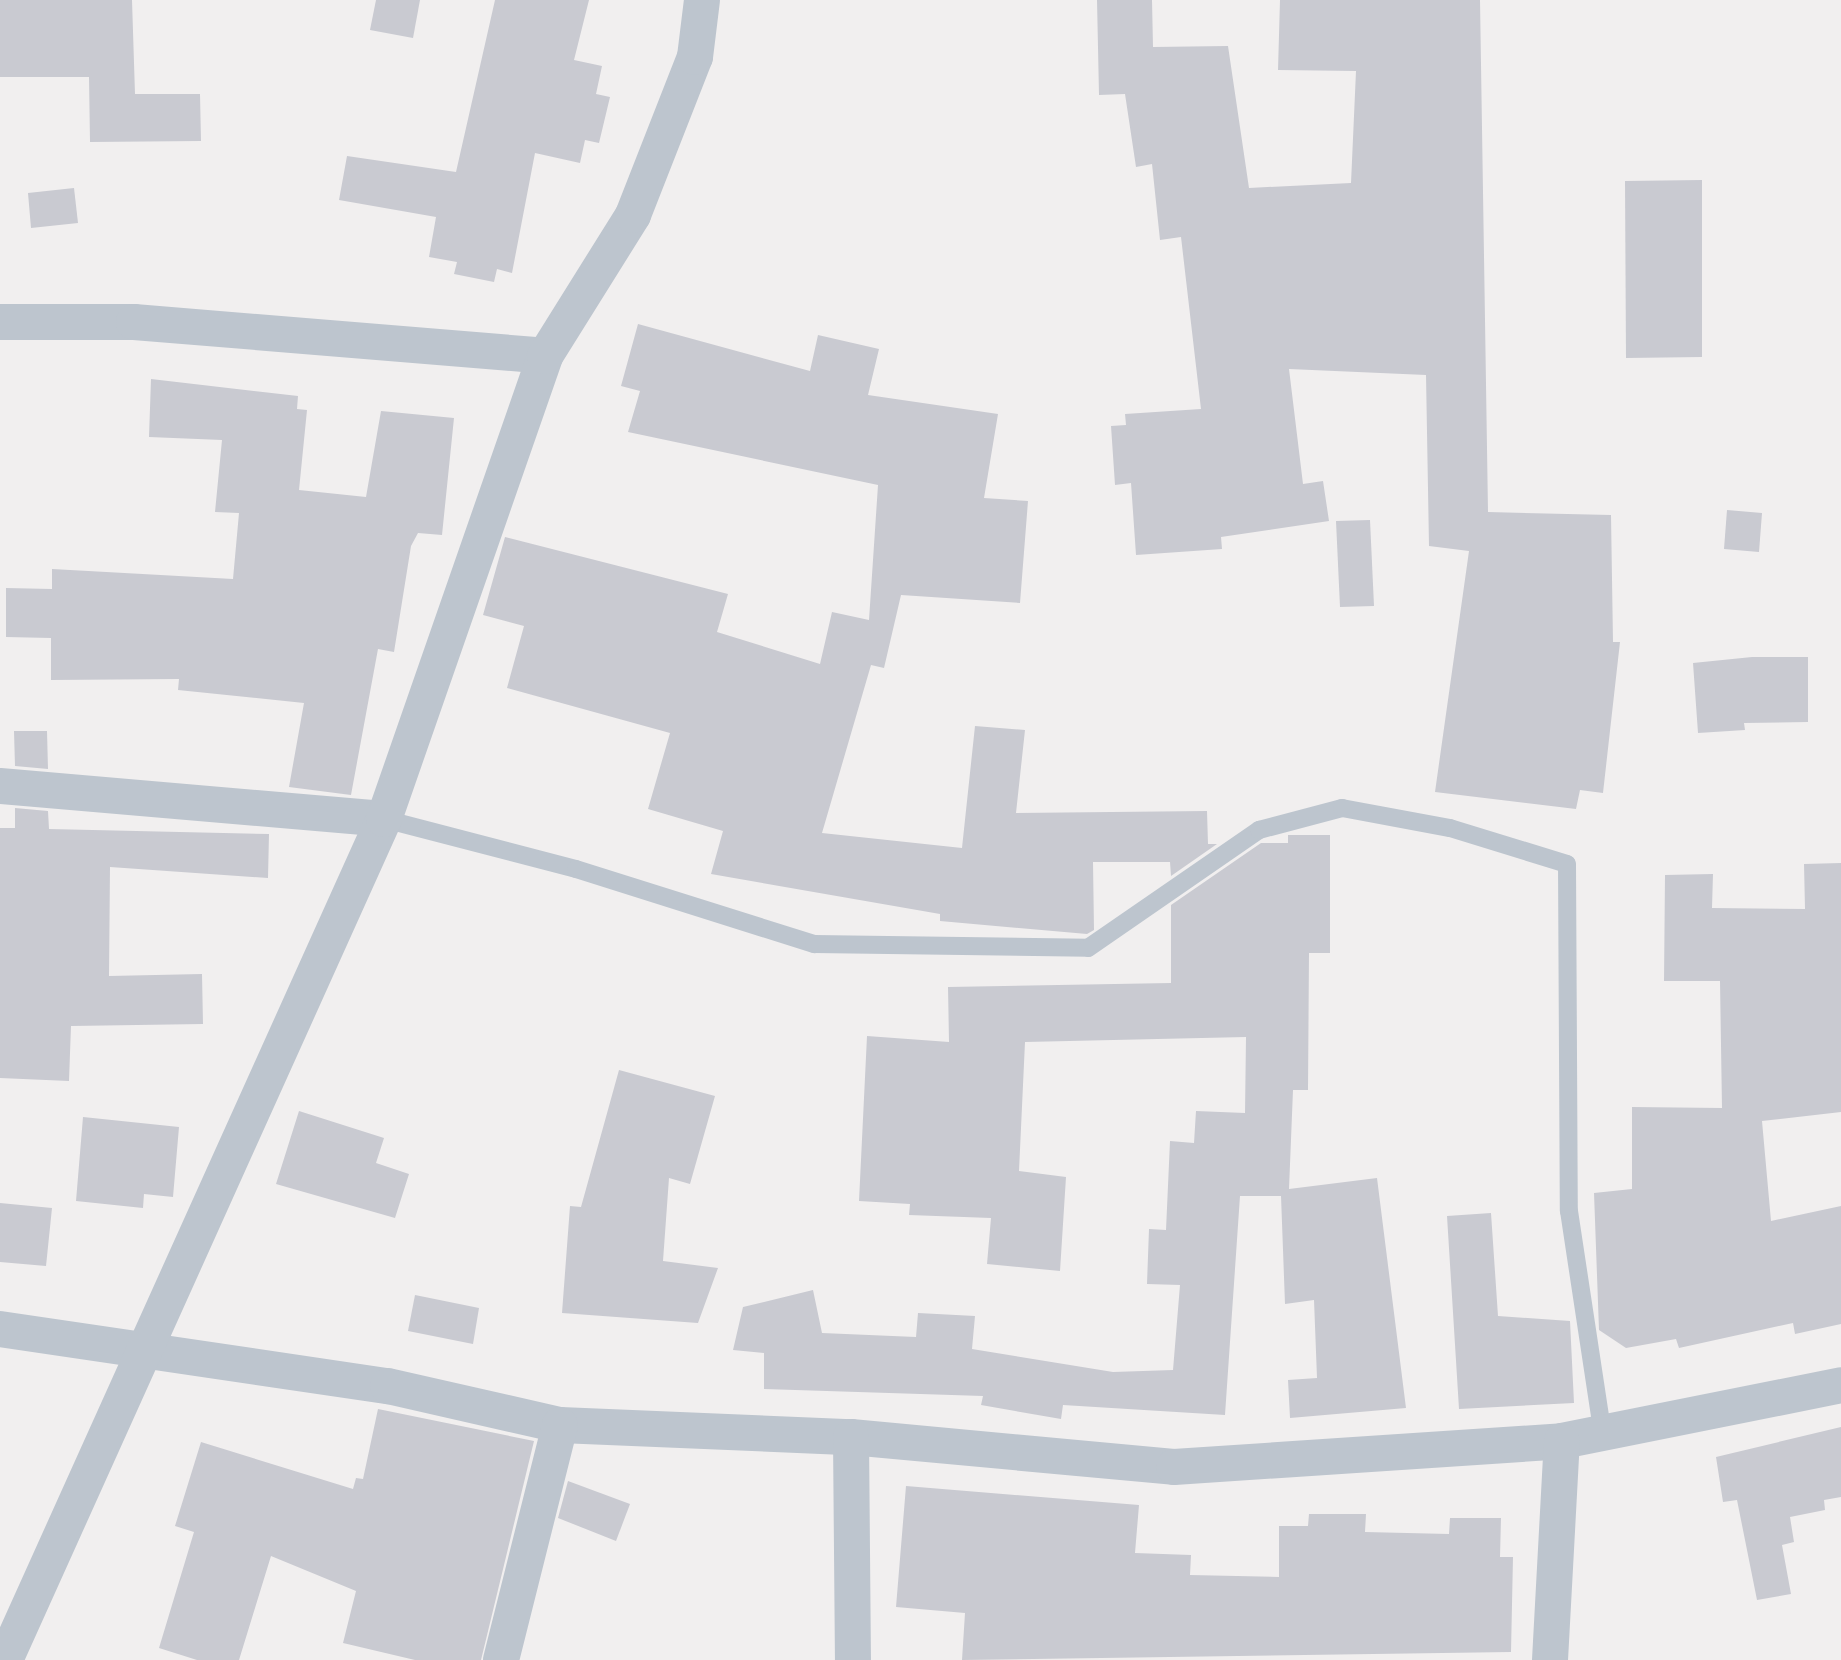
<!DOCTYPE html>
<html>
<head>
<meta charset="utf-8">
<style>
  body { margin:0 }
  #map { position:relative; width:1841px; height:1660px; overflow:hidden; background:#f1efef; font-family:"Golos Text",sans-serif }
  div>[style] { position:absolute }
  .building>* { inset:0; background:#c9cad1 }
  .service>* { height:18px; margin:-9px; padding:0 9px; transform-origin:9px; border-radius:9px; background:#bdc5ce }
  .minor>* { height:36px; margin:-18px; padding:0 18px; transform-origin:18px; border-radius:18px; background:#bdc5ce }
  span { translate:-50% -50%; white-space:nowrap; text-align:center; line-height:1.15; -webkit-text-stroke:8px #fff; paint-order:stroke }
</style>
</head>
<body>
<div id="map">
  <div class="building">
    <i style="clip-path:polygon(0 0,132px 0,135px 94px,200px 94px,201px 141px,90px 142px,89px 77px,0 77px)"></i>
    <i style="clip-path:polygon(376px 0,420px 0,413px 38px,370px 30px)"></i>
    <i style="clip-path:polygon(495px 0,589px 0,574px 60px,602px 66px,596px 94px,610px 97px,599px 143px,585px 140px,580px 163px,535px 153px,512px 273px,497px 269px,494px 282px,454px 274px,457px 262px,429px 257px,436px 217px,339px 200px,347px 156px,456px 172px)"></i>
    <i style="clip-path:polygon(1097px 0,1152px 0,1153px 47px,1228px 46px,1249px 188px,1351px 183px,1356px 71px,1278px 70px,1280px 0,1480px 0,1488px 512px,1611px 515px,1613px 642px,1620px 642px,1603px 793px,1580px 790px,1576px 809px,1435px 792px,1469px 551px,1429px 546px,1426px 375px,1289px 369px,1303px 484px,1323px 481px,1329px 521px,1221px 537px,1222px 549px,1136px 555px,1131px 483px,1115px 485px,1111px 426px,1126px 425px,1125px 414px,1201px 409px,1181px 237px,1160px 240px,1152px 164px,1136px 167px,1125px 94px,1099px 95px)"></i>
    <i style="clip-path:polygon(1702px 180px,1702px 357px,1626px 358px,1625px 181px)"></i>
    <i style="clip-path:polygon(74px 188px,78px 223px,31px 228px,28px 193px)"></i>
    <i style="clip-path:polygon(638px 324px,810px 371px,818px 335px,879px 349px,868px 395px,998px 414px,984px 498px,1028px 501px,1020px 603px,901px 595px,884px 668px,871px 665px,822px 833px,962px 848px,975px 726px,1025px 730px,1016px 813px,1207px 811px,1208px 844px,1217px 844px,1171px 876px,1170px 862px,1093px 862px,1094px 930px,1087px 934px,940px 921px,940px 914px,711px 874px,723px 831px,648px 809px,670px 733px,507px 688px,524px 626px,483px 615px,505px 537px,728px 594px,717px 632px,820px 664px,832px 612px,869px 620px,878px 485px,628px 432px,640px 391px,621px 386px)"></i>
    <i style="clip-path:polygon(151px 379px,298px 396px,297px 409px,307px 410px,299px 490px,366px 497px,381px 411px,454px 418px,442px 535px,418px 533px,411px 546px,394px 652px,378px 649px,351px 795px,289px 787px,304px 703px,178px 690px,179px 679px,51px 680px,51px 638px,6px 637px,6px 588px,52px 589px,52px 569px,233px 579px,239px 513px,215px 512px,222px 440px,149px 437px)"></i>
    <i style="clip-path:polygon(1727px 510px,1762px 513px,1759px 552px,1724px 549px)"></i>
    <i style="clip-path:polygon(1370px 520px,1374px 606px,1340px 607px,1336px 521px)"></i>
    <i style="clip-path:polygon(1752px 657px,1808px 657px,1808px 722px,1744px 723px,1745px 730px,1698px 733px,1693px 663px)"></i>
    <i style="clip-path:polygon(14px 731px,47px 731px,48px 769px,15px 766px)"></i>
    <i style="clip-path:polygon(15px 808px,48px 811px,49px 829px,269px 834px,268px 878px,110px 867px,109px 976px,202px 974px,203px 1024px,71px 1026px,69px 1081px,0 1078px,0 828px,15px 828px)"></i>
    <i style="clip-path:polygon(1288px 835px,1330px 835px,1330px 953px,1309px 953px,1308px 1090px,1293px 1090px,1289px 1189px,1377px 1178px,1406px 1408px,1290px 1418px,1288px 1380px,1317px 1378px,1314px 1300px,1285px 1304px,1281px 1196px,1240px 1196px,1225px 1415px,1063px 1405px,1061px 1419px,981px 1405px,983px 1396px,764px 1389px,764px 1353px,733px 1350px,743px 1307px,813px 1290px,822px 1333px,916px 1337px,918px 1313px,975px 1316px,972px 1349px,1113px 1372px,1173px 1370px,1180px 1285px,1147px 1284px,1149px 1229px,1166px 1230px,1170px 1141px,1194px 1143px,1196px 1111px,1245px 1113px,1246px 1037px,1025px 1042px,1019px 1171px,1066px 1177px,1060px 1271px,987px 1264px,991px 1218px,909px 1215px,910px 1204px,859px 1201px,867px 1036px,949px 1042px,948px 987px,1171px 983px,1171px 905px,1261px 843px,1288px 843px)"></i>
    <i style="clip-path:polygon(1841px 863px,1841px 1112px,1762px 1121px,1771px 1221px,1841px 1206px,1841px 1324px,1795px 1334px,1793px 1323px,1679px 1348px,1676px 1339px,1626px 1348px,1599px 1330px,1594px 1193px,1632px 1189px,1632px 1107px,1722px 1108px,1720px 981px,1664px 981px,1665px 875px,1713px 874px,1712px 908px,1805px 909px,1804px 864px)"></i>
    <i style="clip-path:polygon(619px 1070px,715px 1096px,690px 1184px,669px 1178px,663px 1261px,718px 1268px,698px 1323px,562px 1313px,570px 1206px,581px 1207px)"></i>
    <i style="clip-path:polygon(299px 1111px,384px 1138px,376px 1163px,409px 1174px,395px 1218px,276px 1184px)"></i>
    <i style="clip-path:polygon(83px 1117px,179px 1127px,173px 1197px,144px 1194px,143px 1208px,76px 1201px)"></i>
    <i style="clip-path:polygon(0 1203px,52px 1208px,46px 1266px,0 1262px)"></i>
    <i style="clip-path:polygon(1491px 1213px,1498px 1316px,1570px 1321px,1574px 1403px,1459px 1409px,1447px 1216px)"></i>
    <i style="clip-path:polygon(415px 1295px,479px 1308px,473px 1344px,408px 1331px)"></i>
    <i style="clip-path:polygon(378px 1409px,534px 1441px,481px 1660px,415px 1660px,343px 1643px,356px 1591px,271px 1556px,239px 1660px,197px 1660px,159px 1648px,194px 1532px,175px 1526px,201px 1442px,353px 1489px,356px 1478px,363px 1479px)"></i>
    <i style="clip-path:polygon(1841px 1427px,1841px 1497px,1824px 1500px,1825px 1510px,1790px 1517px,1794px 1542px,1782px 1545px,1791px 1594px,1757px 1600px,1737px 1500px,1723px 1502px,1716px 1457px)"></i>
    <i style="clip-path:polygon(568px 1481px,630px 1504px,616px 1541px,558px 1518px)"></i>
    <i style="clip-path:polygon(906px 1486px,1139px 1505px,1135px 1553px,1191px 1555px,1190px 1575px,1279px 1577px,1279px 1526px,1308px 1526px,1309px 1514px,1366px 1514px,1365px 1532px,1449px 1534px,1450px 1518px,1501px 1518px,1500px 1557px,1513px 1557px,1511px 1652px,962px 1660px,965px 1613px,896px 1607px)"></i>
  </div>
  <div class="service">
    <i style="left:384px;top:819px;width:198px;rotate:14.6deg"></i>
    <i style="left:576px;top:869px;width:250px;rotate:17.5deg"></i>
    <i style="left:814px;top:944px;width:274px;rotate:0.8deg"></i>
    <i style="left:1088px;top:948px;width:208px;rotate:-34.6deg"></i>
    <i style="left:1259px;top:830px;width:86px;rotate:-14.8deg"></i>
    <i style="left:1342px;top:808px;width:110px;rotate:10.5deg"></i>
    <i style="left:1450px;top:828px;width:122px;rotate:17.1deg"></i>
    <i style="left:1567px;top:864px;width:347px;rotate:89.7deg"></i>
    <i style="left:1569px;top:1211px;width:220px;rotate:81.4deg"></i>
  </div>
  <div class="minor">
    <i style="left:0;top:322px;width:134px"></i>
    <i style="left:134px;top:322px;width:412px;rotate:4.7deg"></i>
    <i style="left:0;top:786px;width:385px;rotate:4.9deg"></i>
    <i style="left:0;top:1329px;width:392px;rotate:8.4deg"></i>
    <i style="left:388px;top:1386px;width:176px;rotate:12.8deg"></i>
    <i style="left:560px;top:1425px;width:291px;rotate:2.4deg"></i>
    <i style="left:851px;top:1437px;width:324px;rotate:5.3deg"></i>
    <i style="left:1174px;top:1467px;width:389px;rotate:-3.8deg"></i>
    <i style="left:1562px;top:1441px;width:285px;rotate:-11.3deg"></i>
    <i style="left:851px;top:1437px;width:223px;rotate:89.5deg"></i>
    <i style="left:5px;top:1660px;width:922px;rotate:-65.74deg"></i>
    <i style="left:384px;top:819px;width:490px;rotate:-70.8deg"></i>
    <i style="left:545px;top:356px;width:166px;rotate:-58deg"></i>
    <i style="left:633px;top:215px;width:170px;rotate:-68.6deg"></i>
    <i style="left:695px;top:57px;width:57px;rotate:-83deg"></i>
    <i style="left:501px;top:1660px;width:242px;rotate:-75.9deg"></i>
    <i style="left:1550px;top:1660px;width:219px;rotate:-86.9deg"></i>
  </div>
</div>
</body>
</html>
